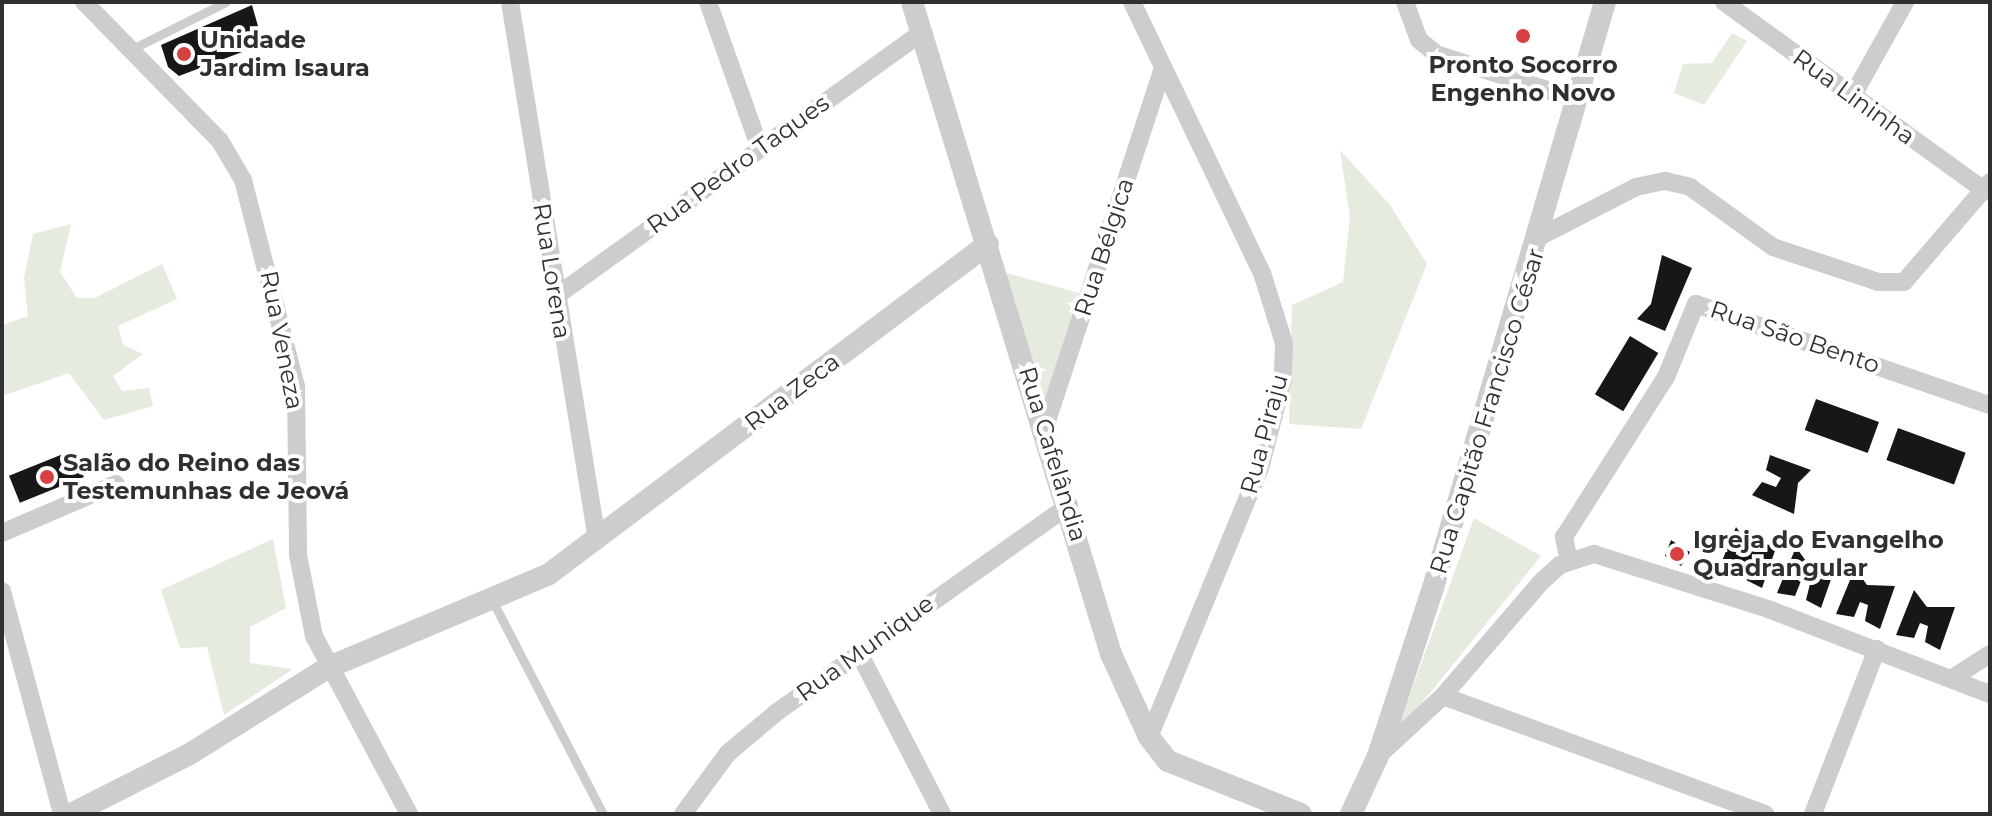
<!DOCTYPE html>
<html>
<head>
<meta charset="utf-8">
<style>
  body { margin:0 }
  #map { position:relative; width:1992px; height:816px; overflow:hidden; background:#fff; font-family:Montserrat,sans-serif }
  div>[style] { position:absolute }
  .green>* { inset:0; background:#e5ebdf }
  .building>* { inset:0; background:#171717; transform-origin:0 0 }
  .service>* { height:9px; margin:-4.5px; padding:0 4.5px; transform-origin:4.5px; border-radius:4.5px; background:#cdcdcd }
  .minor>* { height:18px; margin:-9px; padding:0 9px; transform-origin:9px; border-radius:9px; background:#cdcdcd }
  .tertiary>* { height:22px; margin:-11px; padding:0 11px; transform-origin:11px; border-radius:11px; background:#cdcdcd }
  .dots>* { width:22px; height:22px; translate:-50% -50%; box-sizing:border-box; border:4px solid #fff; border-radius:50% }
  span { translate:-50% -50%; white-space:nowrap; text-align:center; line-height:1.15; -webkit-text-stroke:8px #fff; paint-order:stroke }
  .poi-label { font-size:24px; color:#303030; font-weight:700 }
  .left { translate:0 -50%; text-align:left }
  .street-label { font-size:24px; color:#303030 }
  .frame { position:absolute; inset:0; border:4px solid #303030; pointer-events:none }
</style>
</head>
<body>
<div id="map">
  <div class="green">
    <i style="clip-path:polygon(1732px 33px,1747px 41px,1704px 105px,1674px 93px,1683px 64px,1712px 63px)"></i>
    <i style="clip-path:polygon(1340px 150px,1390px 205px,1427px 264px,1361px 429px,1289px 424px,1292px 305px,1343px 282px,1350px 217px)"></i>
    <i style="clip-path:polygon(71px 224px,60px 272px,77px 298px,95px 298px,162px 264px,177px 299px,118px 326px,123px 345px,143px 354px,113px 376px,122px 391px,149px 388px,153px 406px,104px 420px,69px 373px,2px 396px,2px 325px,28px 316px,24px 278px,33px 234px)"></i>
    <i style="clip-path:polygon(999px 271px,1079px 293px,1045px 417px)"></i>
    <i style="clip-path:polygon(1474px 518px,1541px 556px,1395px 736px,1412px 689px)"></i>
    <i style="clip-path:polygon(273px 539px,286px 608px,250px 627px,250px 663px,293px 669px,224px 715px,207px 647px,180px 648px,161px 590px)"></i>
  </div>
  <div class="building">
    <i style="clip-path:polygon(252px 5px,263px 44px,179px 76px,168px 67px,161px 45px)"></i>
    <i style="clip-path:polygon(1662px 255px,1692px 268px,1665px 331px,1637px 319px,1651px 304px)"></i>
    <i style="left:1630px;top:336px;width:33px;height:68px;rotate:31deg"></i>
    <i style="left:1816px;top:399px;width:67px;height:33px;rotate:20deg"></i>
    <i style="left:1898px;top:428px;width:72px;height:34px;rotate:20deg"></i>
    <i style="left:73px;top:450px;width:29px;height:69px;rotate:68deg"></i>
    <i style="clip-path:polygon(1770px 455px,1811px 470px,1798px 483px,1794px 514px,1752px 495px,1762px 482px,1776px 487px,1781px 478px,1766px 470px)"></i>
    <i style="clip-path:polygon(1736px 527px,1748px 544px,1777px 545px,1762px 588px,1746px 580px,1750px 564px,1742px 561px,1736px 576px,1717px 573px)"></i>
    <i style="clip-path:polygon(1671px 540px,1690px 552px,1681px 566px,1665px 556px)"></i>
    <i style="clip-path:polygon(1796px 547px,1808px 564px,1836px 565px,1821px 608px,1806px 600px,1810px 584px,1801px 581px,1795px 596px,1777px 593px)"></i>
    <i style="clip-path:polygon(1855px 568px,1867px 585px,1895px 586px,1880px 629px,1865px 621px,1868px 605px,1860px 602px,1854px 617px,1836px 614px)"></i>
    <i style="clip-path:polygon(1914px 590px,1927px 607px,1955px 607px,1940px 650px,1925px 642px,1928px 626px,1920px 623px,1914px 638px,1896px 635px)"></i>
  </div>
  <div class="service">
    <i style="left:130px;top:50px;width:107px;rotate:-26.6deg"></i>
    <i style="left:493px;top:602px;width:239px;rotate:62.6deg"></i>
  </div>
  <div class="minor">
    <i style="left:84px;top:2px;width:194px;rotate:45.6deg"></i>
    <i style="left:220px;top:141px;width:45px;rotate:59.5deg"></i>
    <i style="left:243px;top:180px;width:213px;rotate:75.6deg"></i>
    <i style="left:296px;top:386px;width:169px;rotate:89.3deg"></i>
    <i style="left:298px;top:555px;width:83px;rotate:78.8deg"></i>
    <i style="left:314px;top:636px;width:202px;rotate:61.9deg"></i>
    <i style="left:510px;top:2px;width:545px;rotate:80.81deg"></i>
    <i style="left:708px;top:2px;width:156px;rotate:70.5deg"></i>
    <i style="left:1132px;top:2px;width:301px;rotate:64.4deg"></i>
    <i style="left:1262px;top:273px;width:73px;rotate:72.6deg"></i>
    <i style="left:1284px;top:343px;width:37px;rotate:92deg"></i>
    <i style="left:1283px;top:380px;width:91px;rotate:104.6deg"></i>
    <i style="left:1260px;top:468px;width:291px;rotate:112.4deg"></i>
    <i style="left:1405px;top:2px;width:40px;rotate:69.8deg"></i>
    <i style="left:1419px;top:40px;width:22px;rotate:39deg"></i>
    <i style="left:1436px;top:54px;width:149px;rotate:17.9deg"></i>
    <i style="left:1724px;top:2px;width:322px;rotate:35.9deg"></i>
    <i style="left:1852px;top:97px;width:109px;rotate:-60.8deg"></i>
    <i style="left:1541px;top:236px;width:107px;rotate:-27.3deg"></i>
    <i style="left:1636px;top:187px;width:30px;rotate:-12deg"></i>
    <i style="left:1665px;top:181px;width:26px;rotate:13deg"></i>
    <i style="left:1690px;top:187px;width:102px;rotate:35.9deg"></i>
    <i style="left:1773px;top:247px;width:111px;rotate:18.4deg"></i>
    <i style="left:1878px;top:282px;width:26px"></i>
    <i style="left:1904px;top:282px;width:132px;rotate:-49.3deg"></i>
    <i style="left:555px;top:297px;width:453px;rotate:-35.8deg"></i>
    <i style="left:1045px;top:427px;width:378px;rotate:-71.8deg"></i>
    <i style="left:2px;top:533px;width:124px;rotate:-23.3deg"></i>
    <i style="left:1569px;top:561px;width:25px;rotate:-102deg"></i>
    <i style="left:1564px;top:537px;width:190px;rotate:-57.5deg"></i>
    <i style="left:1666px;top:377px;width:79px;rotate:-67.7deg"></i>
    <i style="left:1696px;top:304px;width:311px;rotate:19deg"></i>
    <i style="left:2px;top:591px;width:231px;rotate:74.9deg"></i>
    <i style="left:858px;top:651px;width:183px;rotate:62.7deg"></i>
    <i style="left:1951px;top:679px;width:46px;rotate:-32.7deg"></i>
    <i style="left:1443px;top:696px;width:343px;rotate:20.1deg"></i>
    <i style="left:1378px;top:756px;width:88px;rotate:-42.7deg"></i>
    <i style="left:1443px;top:696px;width:150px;rotate:-49.3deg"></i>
    <i style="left:1541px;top:582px;width:25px;rotate:-42deg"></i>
    <i style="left:1560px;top:565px;width:36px;rotate:-18deg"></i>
    <i style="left:1594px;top:554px;width:182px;rotate:17.5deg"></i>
    <i style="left:1768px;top:609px;width:238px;rotate:21deg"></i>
    <i style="left:683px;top:814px;width:76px;rotate:-53.6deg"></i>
    <i style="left:728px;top:753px;width:64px;rotate:-39.9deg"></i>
    <i style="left:777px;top:712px;width:358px;rotate:-35.3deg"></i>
    <i style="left:1813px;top:814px;width:177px;rotate:-68.8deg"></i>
  </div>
  <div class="tertiary">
    <i style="left:912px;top:2px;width:682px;rotate:73.03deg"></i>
    <i style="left:1111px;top:654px;width:91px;rotate:65.4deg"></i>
    <i style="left:1149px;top:737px;width:31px;rotate:52deg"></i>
    <i style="left:1168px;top:761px;width:143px;rotate:21.7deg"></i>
    <i style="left:71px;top:814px;width:131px;rotate:-26.8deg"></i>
    <i style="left:188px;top:755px;width:164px;rotate:-32deg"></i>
    <i style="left:327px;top:668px;width:241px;rotate:-22.9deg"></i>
    <i style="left:549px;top:574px;width:549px;rotate:-36.93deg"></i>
    <i style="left:1351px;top:814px;width:64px;rotate:-65deg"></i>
    <i style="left:1378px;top:756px;width:177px;rotate:-71.9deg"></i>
    <i style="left:1433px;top:588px;width:611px;rotate:-73.64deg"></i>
  </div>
  <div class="dots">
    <i style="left:1523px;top:36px;background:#d74142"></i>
    <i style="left:184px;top:54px;background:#d74142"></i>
    <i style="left:47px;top:477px;background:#d74142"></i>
    <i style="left:1677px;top:554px;background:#d74142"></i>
  </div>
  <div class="poi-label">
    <span class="left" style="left:200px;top:54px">Unidade<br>Jardim Isaura</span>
    <span style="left:1523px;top:79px">Pronto Socorro<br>Engenho Novo</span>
    <span class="left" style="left:63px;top:477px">Salão do Reino das<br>Testemunhas de Jeová</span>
    <span class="left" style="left:1693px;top:554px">Igreja do Evangelho<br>Quadrangular</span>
  </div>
  <div class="street-label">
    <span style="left:1854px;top:97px;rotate:36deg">Rua Lininha</span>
    <span style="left:738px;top:164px;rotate:-36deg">Rua Pedro Taques</span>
    <span style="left:1104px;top:247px;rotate:-72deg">Rua Bélgica</span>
    <span style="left:552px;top:271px;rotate:81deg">Rua Lorena</span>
    <span style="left:1795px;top:337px;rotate:19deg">Rua São Bento</span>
    <span style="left:282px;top:340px;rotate:79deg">Rua Veneza</span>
    <span style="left:792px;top:392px;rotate:-37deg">Rua Zeca</span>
    <span style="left:1487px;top:411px;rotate:-73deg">Rua Capitão Francisco César</span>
    <span style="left:1264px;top:434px;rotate:-75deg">Rua Piraju</span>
    <span style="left:1053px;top:454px;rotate:73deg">Rua Cafelândia</span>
    <span style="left:865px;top:648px;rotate:-36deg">Rua Munique</span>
  </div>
  <div class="frame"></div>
</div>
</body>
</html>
